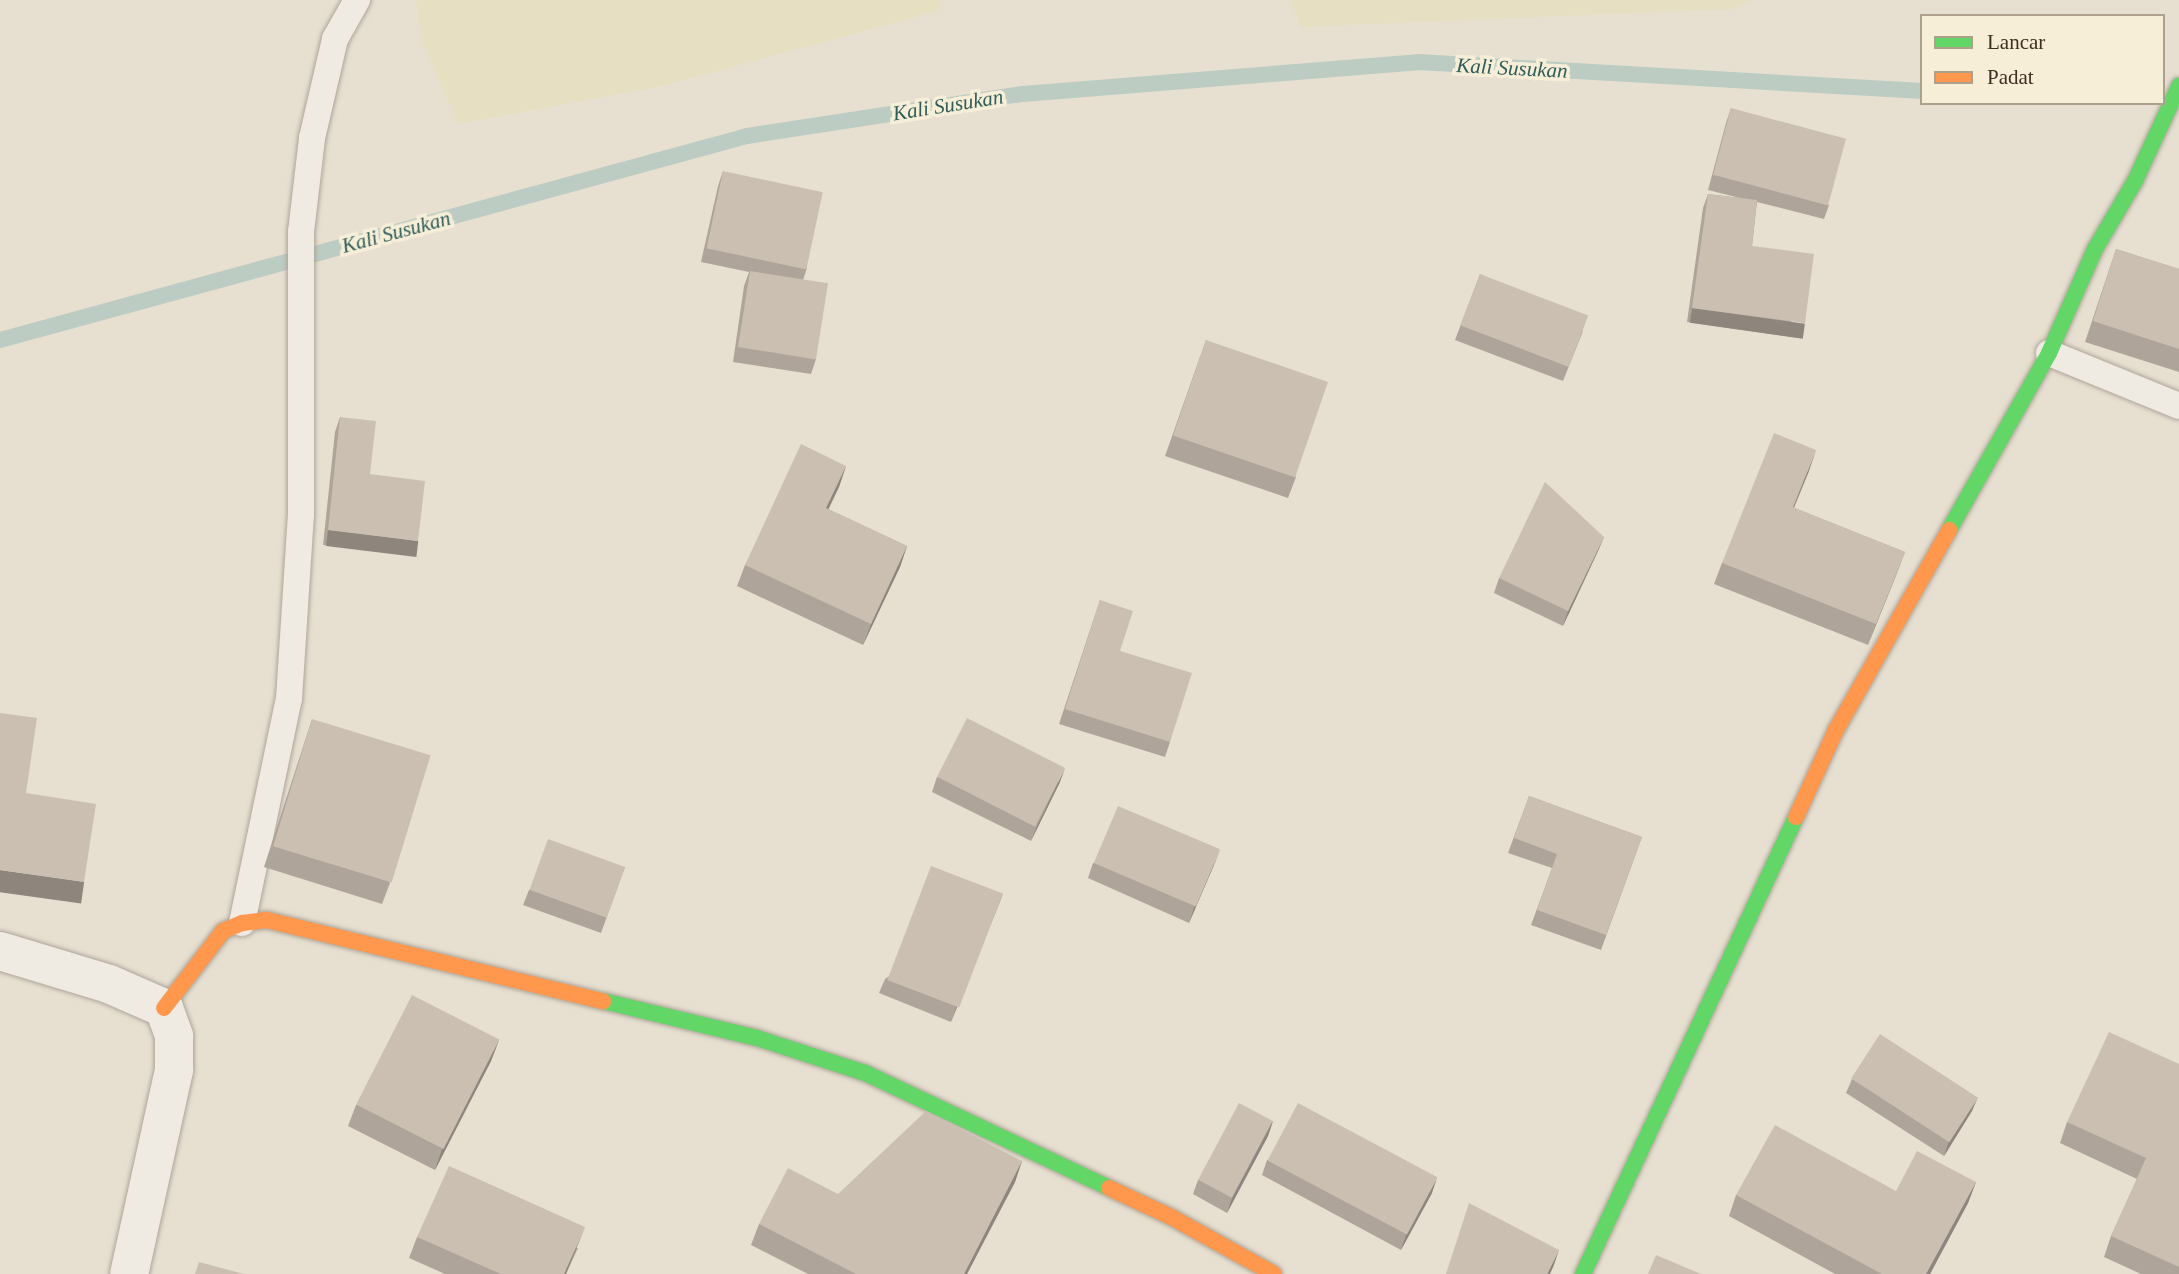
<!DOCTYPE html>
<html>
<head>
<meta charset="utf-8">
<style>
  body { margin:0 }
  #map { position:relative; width:2179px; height:1274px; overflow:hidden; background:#e7e0d1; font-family:"Times New Roman",serif }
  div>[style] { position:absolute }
  .farmland>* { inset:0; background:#e6dfc2 }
  .stream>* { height:16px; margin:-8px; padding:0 8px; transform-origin:8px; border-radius:8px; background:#bcccc2 }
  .roads { filter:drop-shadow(0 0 2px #ada599) drop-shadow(0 0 2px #ada599) }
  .lane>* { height:26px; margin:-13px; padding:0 13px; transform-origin:13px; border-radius:13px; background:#efebe3 }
  .street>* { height:38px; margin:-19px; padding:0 19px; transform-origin:19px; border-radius:19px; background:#efebe3 }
  .fast>* { height:16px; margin:-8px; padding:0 8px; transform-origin:8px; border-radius:8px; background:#63d668 }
  .slow>* { height:16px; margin:-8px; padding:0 8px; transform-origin:8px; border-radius:8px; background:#ff974d }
  .wall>* { inset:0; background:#afa499 }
  .shaded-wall>* { inset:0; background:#8e867d; transform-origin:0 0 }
  .building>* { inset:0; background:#cbbfb2; transform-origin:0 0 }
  span { translate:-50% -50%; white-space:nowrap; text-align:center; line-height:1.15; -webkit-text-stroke:7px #f7eed8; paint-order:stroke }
  .water-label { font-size:21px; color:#2f5d5a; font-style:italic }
  .legend { position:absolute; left:1920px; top:14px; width:245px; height:91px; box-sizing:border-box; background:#f7eed8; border:2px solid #ada18e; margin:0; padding:9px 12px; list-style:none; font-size:21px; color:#3d2e20 }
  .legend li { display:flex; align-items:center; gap:14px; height:35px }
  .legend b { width:35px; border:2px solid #ada18e }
</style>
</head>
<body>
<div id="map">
  <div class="farmland">
    <i style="clip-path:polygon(416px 0,942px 0,938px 11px,662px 86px,458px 124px,420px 37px)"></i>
    <i style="clip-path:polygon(1290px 0,1754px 0,1734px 9px,1300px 27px)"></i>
  </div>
  <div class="stream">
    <i style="left:0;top:340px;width:774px;rotate:-15.27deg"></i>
    <i style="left:747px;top:136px;width:279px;rotate:-8.7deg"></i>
    <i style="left:1023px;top:94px;width:396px;rotate:-4.6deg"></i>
    <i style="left:1418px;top:62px;width:505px;rotate:3.29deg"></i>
  </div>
  <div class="roads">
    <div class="lane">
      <i style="left:2049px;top:353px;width:140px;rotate:22.2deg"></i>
      <i style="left:242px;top:923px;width:229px;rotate:-78.2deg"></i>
      <i style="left:289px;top:699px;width:184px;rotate:-86.3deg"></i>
      <i style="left:301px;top:515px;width:283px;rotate:-90deg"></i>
      <i style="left:301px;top:232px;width:95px;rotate:-83.3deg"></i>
      <i style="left:312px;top:138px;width:102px;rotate:-76.9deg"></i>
      <i style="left:335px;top:39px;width:45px;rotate:-60.6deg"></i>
    </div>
    <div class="street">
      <i style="left:0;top:951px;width:114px;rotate:16.8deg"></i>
      <i style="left:109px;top:984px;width:60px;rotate:23.6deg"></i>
      <i style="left:164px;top:1008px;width:30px;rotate:70deg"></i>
      <i style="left:174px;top:1036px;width:34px;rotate:90deg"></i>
      <i style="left:174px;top:1070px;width:209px;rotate:102.4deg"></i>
    </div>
    <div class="fast">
      <i style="left:1949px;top:530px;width:203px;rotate:-60.5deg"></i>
      <i style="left:2049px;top:353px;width:114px;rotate:-66.1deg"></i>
      <i style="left:2095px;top:249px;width:79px;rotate:-59.5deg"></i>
      <i style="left:2135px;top:181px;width:105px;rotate:-65.1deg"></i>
      <i style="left:603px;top:1001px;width:158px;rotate:13.5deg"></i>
      <i style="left:757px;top:1038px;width:114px;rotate:18deg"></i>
      <i style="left:865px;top:1073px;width:270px;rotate:25.2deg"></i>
      <i style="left:1583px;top:1274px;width:504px;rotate:-65.01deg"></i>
    </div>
    <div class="slow">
      <i style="left:1796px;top:817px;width:96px;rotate:-65.3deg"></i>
      <i style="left:1836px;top:730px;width:230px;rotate:-60.5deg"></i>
      <i style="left:164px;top:1008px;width:97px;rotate:-52.5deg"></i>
      <i style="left:223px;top:931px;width:21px;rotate:-23deg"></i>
      <i style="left:242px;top:923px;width:25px;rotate:-7deg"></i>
      <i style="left:267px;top:920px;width:346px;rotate:13.6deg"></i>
      <i style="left:1109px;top:1188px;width:71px;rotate:25.1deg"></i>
      <i style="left:1173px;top:1218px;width:115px;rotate:29deg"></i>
    </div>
  </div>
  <div class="wall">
    <i style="clip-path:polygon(1731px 108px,1829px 205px,1824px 219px,1757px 202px,1752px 246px,1800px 338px,1687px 322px,1703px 208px,1708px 194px,1740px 198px,1708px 190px,1726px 123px)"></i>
    <i style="clip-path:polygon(723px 171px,807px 268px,803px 280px,816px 359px,811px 374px,733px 362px,744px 286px,749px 272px,701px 262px,718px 186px)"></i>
    <i style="clip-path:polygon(2116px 249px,2179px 269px,2179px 372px,2085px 342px)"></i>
    <i style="clip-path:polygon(1480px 274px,1583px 331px,1563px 381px,1455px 340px)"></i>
    <i style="clip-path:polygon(1206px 340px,1296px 477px,1288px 498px,1165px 456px)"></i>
    <i style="clip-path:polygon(340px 417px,370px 474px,413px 556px,323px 545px,335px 432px)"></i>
    <i style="clip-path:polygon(846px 466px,839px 487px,828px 509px,907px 546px,900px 567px,863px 645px,737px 586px,745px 565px)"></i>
    <i style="clip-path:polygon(1809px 471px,1794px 508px,1905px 552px,1868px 645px,1714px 584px,1722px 563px)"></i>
    <i style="clip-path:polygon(1604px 537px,1598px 551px,1563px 626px,1494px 593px,1499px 578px)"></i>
    <i style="clip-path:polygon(1100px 600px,1120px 651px,1170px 742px,1165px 757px,1059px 724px)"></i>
    <i style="clip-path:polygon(312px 719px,390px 883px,382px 904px,264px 867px)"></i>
    <i style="clip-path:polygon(937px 777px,1060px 782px,1031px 841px,932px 792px)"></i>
    <i style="clip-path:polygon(1529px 796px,1642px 837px,1601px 950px,1531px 925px,1552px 868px,1508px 853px)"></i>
    <i style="clip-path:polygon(1093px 863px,1214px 865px,1189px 923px,1088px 878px)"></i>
    <i style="clip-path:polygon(625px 867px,601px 933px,523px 905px,529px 890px)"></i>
    <i style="clip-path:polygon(1003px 894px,951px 1022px,879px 993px,885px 979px)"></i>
    <i style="clip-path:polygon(499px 1040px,491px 1061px,435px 1170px,348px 1126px,356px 1105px)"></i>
    <i style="clip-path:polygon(2179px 1064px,2179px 1274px,2141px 1274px,2104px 1257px,2111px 1236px,2137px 1179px,2060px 1143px,2067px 1122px)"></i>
    <i style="clip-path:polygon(1852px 1079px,1972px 1111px,1944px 1156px,1846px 1093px)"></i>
    <i style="clip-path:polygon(1273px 1121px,1268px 1136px,1227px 1213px,1193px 1194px,1198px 1180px)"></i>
    <i style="clip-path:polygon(1267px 1160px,1432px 1193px,1401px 1250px,1262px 1175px)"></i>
    <i style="clip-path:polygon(1022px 1161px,1015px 1182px,967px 1274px,808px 1274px,751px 1245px,759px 1224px,838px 1194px)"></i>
    <i style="clip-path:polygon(1976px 1182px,1968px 1203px,1930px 1274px,1835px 1274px,1729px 1216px,1736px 1195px,1896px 1191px)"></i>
    <i style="clip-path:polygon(417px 1237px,578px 1248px,566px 1274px,445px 1274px,409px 1258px)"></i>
  </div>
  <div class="shaded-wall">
    <i style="left:1692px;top:308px;width:114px;height:15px;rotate:8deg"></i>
    <i style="clip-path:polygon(1816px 450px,1809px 471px,1785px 528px,1793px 507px)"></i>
    <i style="clip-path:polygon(846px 466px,839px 487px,819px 529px,826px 508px)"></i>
    <i style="left:328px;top:530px;width:91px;height:16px;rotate:7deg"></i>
    <i style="clip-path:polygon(1604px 537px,1598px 551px,1563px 626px,1568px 611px)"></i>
    <i style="clip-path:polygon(907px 546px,900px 567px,863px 645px,871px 624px)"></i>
    <i style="clip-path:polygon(1905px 552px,1897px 573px,1868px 645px,1876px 624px)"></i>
    <i style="clip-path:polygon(1065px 768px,1060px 782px,1031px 841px,1037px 826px)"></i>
    <i style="clip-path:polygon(1220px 850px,1214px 865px,1189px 923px,1194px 908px)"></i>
    <i style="left:0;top:870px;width:85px;height:22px;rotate:8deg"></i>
    <i style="clip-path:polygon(1003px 894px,997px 909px,951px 1022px,956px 1008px)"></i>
    <i style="clip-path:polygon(499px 1040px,491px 1061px,435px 1170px,442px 1149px)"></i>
    <i style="clip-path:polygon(1978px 1097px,1972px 1111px,1944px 1156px,1949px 1141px)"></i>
    <i style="clip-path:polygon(1273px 1121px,1268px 1136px,1227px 1213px,1232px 1198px)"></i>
    <i style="clip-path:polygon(1022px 1161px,1015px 1182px,967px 1274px,964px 1274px)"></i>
    <i style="clip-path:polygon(1437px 1178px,1432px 1193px,1401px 1250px,1406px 1235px)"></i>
    <i style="clip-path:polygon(1976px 1182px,1968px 1203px,1930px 1274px,1926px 1274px)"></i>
    <i style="clip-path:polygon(585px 1227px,566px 1274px,564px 1274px)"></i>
    <i style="clip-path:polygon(1559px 1250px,1554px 1265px,1550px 1274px,1547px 1274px)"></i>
  </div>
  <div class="building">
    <i style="left:1731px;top:108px;width:119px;height:69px;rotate:15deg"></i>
    <i style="left:723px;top:171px;width:102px;height:79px;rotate:12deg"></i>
    <i style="clip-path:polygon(1708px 194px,1757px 200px,1752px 246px,1814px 254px,1805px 323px,1692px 308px)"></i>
    <i style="clip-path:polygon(2116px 249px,2179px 269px,2179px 349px,2093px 321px)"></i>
    <i style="left:750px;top:271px;width:79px;height:77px;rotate:9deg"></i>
    <i style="left:1480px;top:274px;width:116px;height:55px;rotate:21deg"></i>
    <i style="left:1206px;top:340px;width:129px;height:101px;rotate:19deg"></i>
    <i style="clip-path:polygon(340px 417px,376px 421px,370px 474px,425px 481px,418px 541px,328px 530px)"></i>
    <i style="clip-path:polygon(1774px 433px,1816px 450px,1793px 507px,1905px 552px,1876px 624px,1722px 563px)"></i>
    <i style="clip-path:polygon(801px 444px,846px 466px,826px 508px,907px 546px,871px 624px,745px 565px)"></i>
    <i style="clip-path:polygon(1545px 482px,1604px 537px,1568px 611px,1499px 578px)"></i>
    <i style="clip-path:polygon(1100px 600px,1133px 611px,1120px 651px,1192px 673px,1170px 742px,1065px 709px)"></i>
    <i style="clip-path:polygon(0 713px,37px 718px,26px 793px,96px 804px,84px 882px,0 870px)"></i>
    <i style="left:967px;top:718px;width:110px;height:66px;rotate:27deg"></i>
    <i style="left:312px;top:719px;width:124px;height:133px;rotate:17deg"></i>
    <i style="clip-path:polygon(1529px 796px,1642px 837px,1606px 935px,1537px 910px,1557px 854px,1514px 838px)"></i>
    <i style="left:1118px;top:806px;width:111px;height:62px;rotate:23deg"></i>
    <i style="left:548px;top:839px;width:82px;height:54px;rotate:20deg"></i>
    <i style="left:931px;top:866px;width:77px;height:122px;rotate:21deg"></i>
    <i style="left:412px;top:995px;width:98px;height:123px;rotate:27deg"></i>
    <i style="clip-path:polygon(2109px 1032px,2179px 1064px,2179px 1267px,2111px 1236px,2146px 1158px,2067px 1122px)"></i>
    <i style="left:1880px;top:1034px;width:117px;height:53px;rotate:33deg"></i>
    <i style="left:1239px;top:1103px;width:38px;height:87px;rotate:28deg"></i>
    <i style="left:1298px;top:1103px;width:158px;height:65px;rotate:28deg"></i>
    <i style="clip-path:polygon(926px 1111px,1022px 1161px,964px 1274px,856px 1274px,759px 1224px,788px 1168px,838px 1194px)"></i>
    <i style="clip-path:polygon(1775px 1125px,1896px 1191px,1917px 1151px,1976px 1182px,1926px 1274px,1882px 1274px,1736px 1195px)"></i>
    <i style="clip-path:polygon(449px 1166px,585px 1227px,564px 1274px,501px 1274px,417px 1237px)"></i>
    <i style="clip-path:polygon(1469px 1203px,1559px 1250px,1547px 1274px,1446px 1274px)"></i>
    <i style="clip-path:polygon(1656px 1255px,1701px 1274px,1648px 1274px)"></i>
    <i style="clip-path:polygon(199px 1262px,244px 1274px,195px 1274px)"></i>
  </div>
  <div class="water-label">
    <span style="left:1512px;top:68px;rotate:3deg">Kali Susukan</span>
    <span style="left:948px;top:105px;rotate:-9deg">Kali Susukan</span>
    <span style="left:396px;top:232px;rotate:-15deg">Kali Susukan</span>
  </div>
  <ul class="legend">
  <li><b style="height:9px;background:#63d668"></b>Lancar</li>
  <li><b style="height:9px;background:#ff974d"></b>Padat</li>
  </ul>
</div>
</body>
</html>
